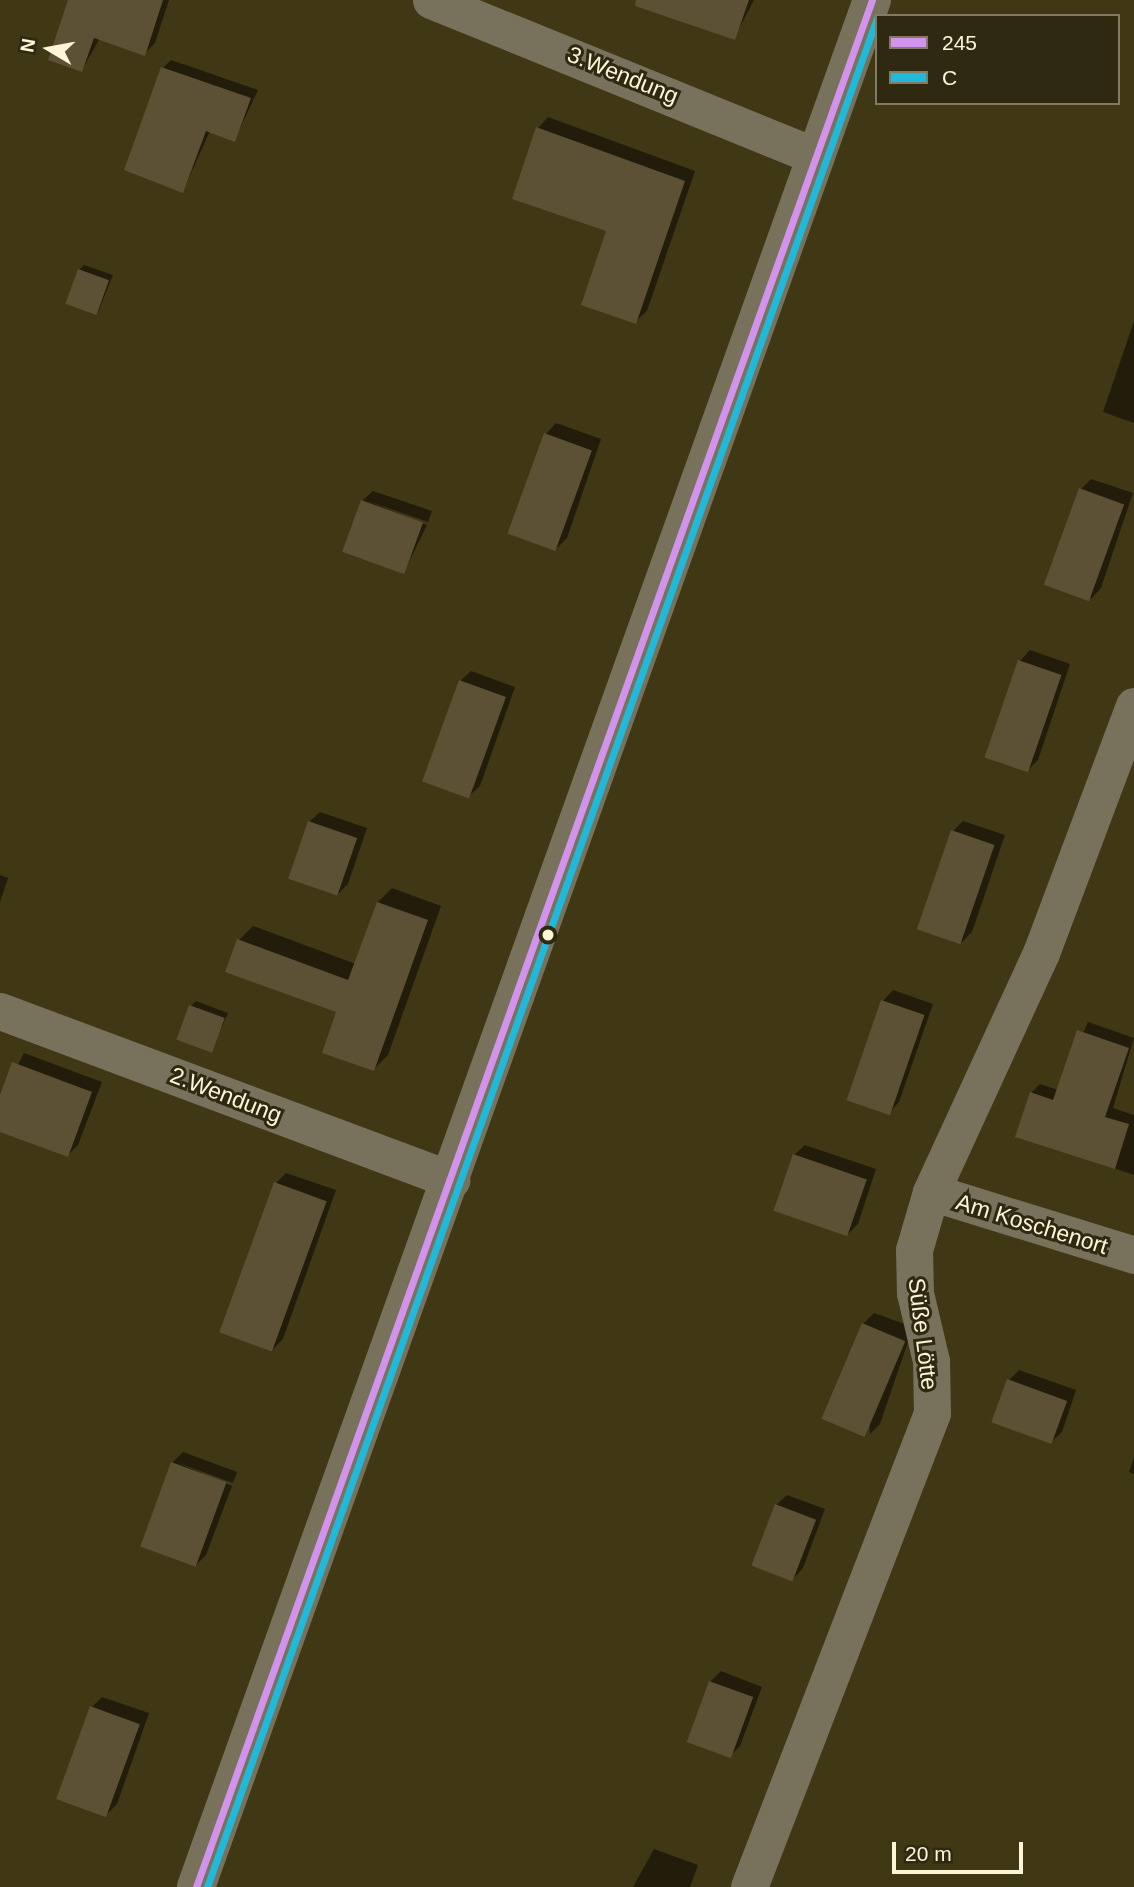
<!DOCTYPE html>
<html>
<head>
<meta charset="utf-8">
<style>
  body { margin:0 }
  #map { position:relative; width:1134px; height:1887px; overflow:hidden; background:#403714; font-family:Helvetica,sans-serif }
  div>[style] { position:absolute }
  .shadow>* { inset:0; background:#0007 }
  .building>* { inset:0; background:#5c5134; transform-origin:0 0 }
  .street>* { height:37px; margin:-18.5px; padding:0 18.5px; transform-origin:18.5px; border-radius:18.5px; background:#78725c }
  .secondary>* { height:38px; margin:-19px; padding:0 19px; transform-origin:19px; border-radius:19px; background:#78725c }
  .bus-1>* { height:7px; margin:-3.5px; padding:0 3.5px; transform-origin:3.5px; border-radius:3.5px; background:#d193ec }
  .bus-2>* { height:7px; margin:-3.5px; padding:0 3.5px; transform-origin:3.5px; border-radius:3.5px; background:#20b9da }
  .dots>* { width:19px; height:19px; translate:-50% -50%; box-sizing:border-box; border:4px solid #302912; border-radius:50% }
  span { translate:-50% -50%; white-space:nowrap; text-align:center; line-height:1.15; -webkit-text-stroke:6px #302912; paint-order:stroke }
  .street-label { font-size:23px; color:#fdf5d8 }
  .legend { position:absolute; left:875px; top:14px; width:245px; height:91px; box-sizing:border-box; background:#302912; border:2px solid #827b61; margin:0; padding:9px 12px; list-style:none; font-size:21px; color:#fdf5d8 }
  .legend li { display:flex; align-items:center; gap:14px; height:35px }
  .legend b { width:35px; border:2px solid #827b61 }
  .north { position:absolute; left:14px; top:14px; width:70px; height:70px; -webkit-text-stroke:5px #302912; paint-order:stroke; rotate:280deg; font-size:19px; font-weight:700; line-height:28px; text-align:center; color:#fdf5d8 }
  .north::after { content:''; display:block; margin:auto; width:24px; height:32px; background:#fdf5d8; clip-path:polygon(50% 0,100% 100%,50% 72%,0 100%) }
  .scale { position:absolute; left:892px; top:1842px; width:131px; height:32px; box-sizing:border-box; border:4px solid #fdf5d8; border-top:0; padding-left:9px; font-size:21px; line-height:24px; white-space:nowrap; color:#fdf5d8; -webkit-text-stroke:5px #302912; paint-order:stroke }
</style>
</head>
<body>
<div id="map">
  <div class="shadow">
    <i style="clip-path:polygon(70px 0,169px 0,155px 43px,145px 53px,100px 38px,82px 70px)"></i>
    <i style="clip-path:polygon(681px 0,754px 0,734px 38px)"></i>
    <i style="clip-path:polygon(171px 60px,258px 90px,235px 139px,210px 131px,183px 191px,163px 68px)"></i>
    <i style="clip-path:polygon(548px 117px,695px 171px,647px 311px,636px 321px,609px 230px,515px 198px,538px 128px)"></i>
    <i style="clip-path:polygon(84px 265px,113px 275px,98px 312px,79px 270px)"></i>
    <i style="clip-path:polygon(1134px 321px,1134px 423px,1103px 412px)"></i>
    <i style="clip-path:polygon(556px 423px,601px 439px,567px 538px,557px 548px,546px 434px)"></i>
    <i style="clip-path:polygon(1091px 479px,1133px 493px,1101px 588px,1091px 599px,1081px 489px)"></i>
    <i style="clip-path:polygon(373px 491px,432px 511px,428px 522px,365px 500px,427px 525px,404px 572px,362px 501px)"></i>
    <i style="clip-path:polygon(1030px 650px,1070px 664px,1038px 760px,1027px 771px,1020px 661px)"></i>
    <i style="clip-path:polygon(471px 671px,515px 687px,480px 786px,469px 796px,460px 681px)"></i>
    <i style="clip-path:polygon(320px 812px,367px 828px,348px 884px,338px 894px,309px 822px)"></i>
    <i style="clip-path:polygon(963px 821px,1005px 835px,972px 932px,961px 943px,953px 831px)"></i>
    <i style="clip-path:polygon(0 875px,8px 878px,0 902px)"></i>
    <i style="clip-path:polygon(392px 888px,441px 906px,388px 1055px,374px 1069px,339px 1011px,239px 940px,253px 926px,356px 964px,378px 902px)"></i>
    <i style="clip-path:polygon(893px 990px,933px 1004px,899px 1102px,889px 1113px,883px 1001px)"></i>
    <i style="clip-path:polygon(196px 1001px,228px 1013px,211px 1051px,191px 1006px)"></i>
    <i style="clip-path:polygon(1088px 1022px,1134px 1038px,1113px 1108px,1134px 1115px,1134px 1175px,1017px 1136px,1031px 1093px,1040px 1084px,1058px 1090px)"></i>
    <i style="clip-path:polygon(24px 1053px,102px 1082px,78px 1145px,68px 1155px,0 1130px,0 1100px)"></i>
    <i style="clip-path:polygon(805px 1145px,876px 1169px,858px 1224px,847px 1235px,794px 1155px)"></i>
    <i style="clip-path:polygon(286px 1173px,336px 1190px,283px 1339px,272px 1350px,276px 1183px)"></i>
    <i style="clip-path:polygon(874px 1313px,913px 1327px,880px 1424px,870px 1434px,863px 1324px)"></i>
    <i style="clip-path:polygon(1019px 1370px,1076px 1390px,1062px 1432px,1051px 1442px,1009px 1380px)"></i>
    <i style="clip-path:polygon(183px 1452px,237px 1472px,233px 1483px,176px 1462px,232px 1486px,206px 1555px,196px 1565px,172px 1463px)"></i>
    <i style="clip-path:polygon(1134px 1457px,1134px 1474px,1129px 1472px)"></i>
    <i style="clip-path:polygon(787px 1495px,825px 1509px,803px 1568px,793px 1579px,776px 1505px)"></i>
    <i style="clip-path:polygon(721px 1671px,762px 1687px,740px 1746px,729px 1757px,710px 1682px)"></i>
    <i style="clip-path:polygon(102px 1697px,149px 1713px,117px 1804px,106px 1815px,92px 1707px)"></i>
    <i style="clip-path:polygon(654px 1849px,698px 1865px,690px 1887px,633px 1887px)"></i>
  </div>
  <div class="building">
    <i style="clip-path:polygon(68px 0,163px 0,145px 56px,94px 38px,82px 72px,48px 60px)"></i>
    <i style="clip-path:polygon(636px 0,749px 0,735px 40px,635px 6px)"></i>
    <i style="clip-path:polygon(161px 67px,251px 98px,235px 142px,206px 131px,183px 193px,124px 170px)"></i>
    <i style="clip-path:polygon(536px 127px,685px 181px,636px 324px,581px 305px,606px 231px,512px 199px)"></i>
    <i style="left:78px;top:269px;width:33px;height:37px;rotate:20deg"></i>
    <i style="left:544px;top:433px;width:51px;height:107px;rotate:20deg"></i>
    <i style="left:1079px;top:488px;width:48px;height:103px;rotate:20deg"></i>
    <i style="left:361px;top:500px;width:66px;height:55px;rotate:20deg"></i>
    <i style="left:1018px;top:660px;width:46px;height:103px;rotate:19deg"></i>
    <i style="left:459px;top:680px;width:50px;height:108px;rotate:20deg"></i>
    <i style="left:308px;top:821px;width:52px;height:61px;rotate:19deg"></i>
    <i style="left:951px;top:830px;width:46px;height:105px;rotate:19deg"></i>
    <i style="clip-path:polygon(377px 902px,428px 920px,374px 1071px,322px 1053px,336px 1012px,225px 972px,237px 939px,348px 980px)"></i>
    <i style="left:881px;top:1000px;width:46px;height:106px;rotate:19deg"></i>
    <i style="left:189px;top:1005px;width:38px;height:37px;rotate:20deg"></i>
    <i style="clip-path:polygon(1077px 1030px,1129px 1048px,1105px 1117px,1129px 1124px,1115px 1169px,1015px 1137px,1030px 1092px,1053px 1100px)"></i>
    <i style="clip-path:polygon(12px 1062px,92px 1092px,68px 1157px,0 1132px,0 1095px)"></i>
    <i style="left:793px;top:1154px;width:78px;height:60px;rotate:19deg"></i>
    <i style="left:274px;top:1182px;width:56px;height:160px;rotate:20deg"></i>
    <i style="left:862px;top:1323px;width:47px;height:104px;rotate:23deg"></i>
    <i style="left:1007px;top:1379px;width:64px;height:46px;rotate:20deg"></i>
    <i style="left:171px;top:1462px;width:59px;height:90px;rotate:20deg"></i>
    <i style="left:775px;top:1504px;width:44px;height:66px;rotate:21deg"></i>
    <i style="left:709px;top:1681px;width:47px;height:65px;rotate:20deg"></i>
    <i style="left:90px;top:1706px;width:53px;height:99px;rotate:20deg"></i>
  </div>
  <div class="street">
    <i style="left:431px;top:0;width:411px;rotate:22.1deg"></i>
    <i style="left:0;top:1011px;width:482px;rotate:20.5deg"></i>
    <i style="left:931px;top:1192px;width:213px;rotate:17.2deg"></i>
    <i style="left:749px;top:1887px;width:508px;rotate:-68.89deg"></i>
    <i style="left:932px;top:1413px;width:52px;rotate:-91.1deg"></i>
    <i style="left:931px;top:1361px;width:70px;rotate:-103.2deg"></i>
    <i style="left:915px;top:1293px;width:43px;rotate:-91.3deg"></i>
    <i style="left:914px;top:1250px;width:60px;rotate:-73.7deg"></i>
    <i style="left:931px;top:1192px;width:263px;rotate:-65.3deg"></i>
    <i style="left:1041px;top:953px;width:264px;rotate:-69.4deg"></i>
  </div>
  <div class="secondary">
    <i style="left:196px;top:1887px;width:2004px;rotate:-70.29deg"></i>
  </div>
  <div class="bus-1">
    <i style="left:196px;top:1887px;width:2004px;rotate:-70.29deg"></i>
  </div>
  <div class="bus-2">
    <i style="left:207px;top:1887px;width:1985px;rotate:-70.28deg"></i>
  </div>
  <div class="dots">
    <i style="left:548px;top:935px;background:#fdf5d8"></i>
  </div>
  <div class="street-label">
    <span style="left:623px;top:75px;rotate:22deg">3.Wendung</span>
    <span style="left:226px;top:1095px;rotate:21deg">2.Wendung</span>
    <span style="left:1032px;top:1224px;rotate:17deg">Am Koschenort</span>
    <span style="left:923px;top:1334px;rotate:83deg">Süße Lötte</span>
  </div>
  <ul class="legend">
  <li><b style="height:9px;background:#d193ec"></b>245</li>
  <li><b style="height:9px;background:#20b9da"></b>C</li>
  </ul>
  <div class="north">N</div>
  <div class="scale">20 m</div>
</div>
</body>
</html>
